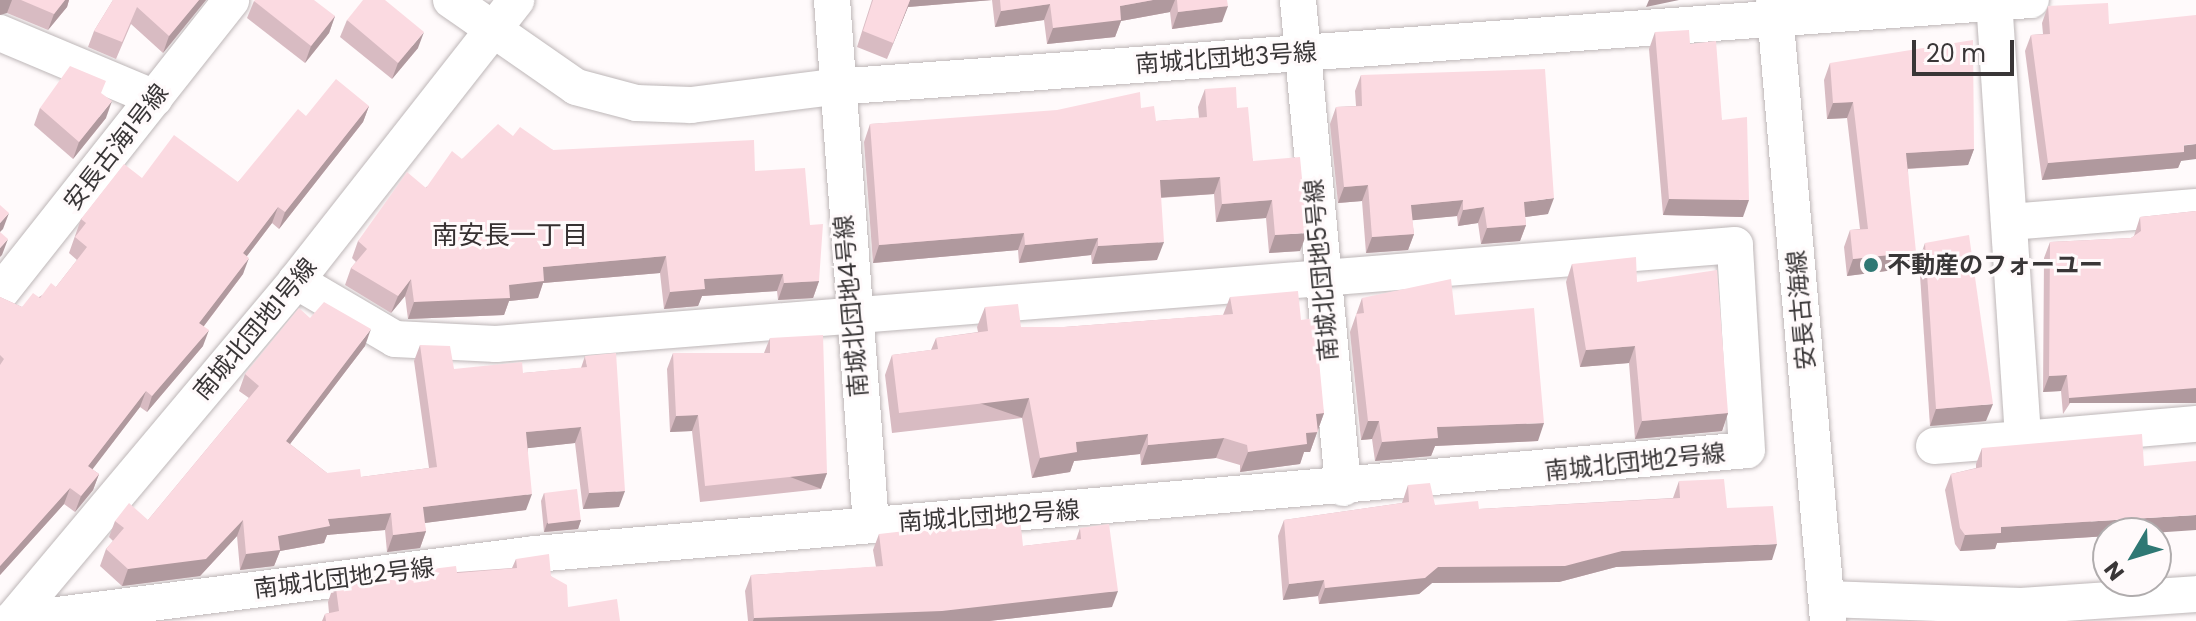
<!DOCTYPE html>
<html>
<head>
<meta charset="utf-8">
<style>
  body { margin:0 }
  #map { position:relative; width:2196px; height:621px; overflow:hidden; background:#fffafb; font-family:Poppins,"Noto Sans JP",sans-serif }
  div>[style] { position:absolute }
  .roads { filter:drop-shadow(0 0 2px #beb7b8) drop-shadow(0 0 2px #beb7b8) }
  .minor>* { height:36px; margin:-18px; padding:0 18px; transform-origin:18px; border-radius:18px; background:#fff }
  .wall>* { inset:0; background:#d8bbc2 }
  .shaded-wall>* { inset:0; background:#b0999e; transform-origin:0 0 }
  .building>* { inset:0; background:#fbdae1; transform-origin:0 0 }
  .dots>* { width:22px; height:22px; translate:-50% -50%; box-sizing:border-box; border:4px solid #fffafb; border-radius:50% }
  span { translate:-50% -50%; white-space:nowrap; text-align:center; line-height:1.15; -webkit-text-stroke:6px #fffafb; paint-order:stroke }
  .street-label { font-size:24px; color:#393637 }
  .poi-label { font-size:24px; color:#393637; font-weight:700 }
  .left { translate:0 -50%; text-align:left }
  .neighbourhood-label { font-size:26px; color:#363031 }
  .north { position:absolute; left:2092px; top:517px; width:80px; height:80px; box-sizing:border-box; background:#fffafb; border:2px solid #b0acad; border-radius:50%; rotate:232deg; font-size:22px; font-weight:700; line-height:32px; text-align:center; color:#393637 }
  .north::after { content:''; display:block; margin:auto; width:28px; height:36px; background:#2f7874; clip-path:polygon(50% 0,100% 100%,50% 72%,0 100%) }
  .scale { position:absolute; left:1912px; top:40px; width:102px; height:36px; box-sizing:border-box; border:4px solid #393637; border-top:0; padding-left:10px; font-size:24px; line-height:28px; white-space:nowrap; color:#393637; -webkit-text-stroke:6px #fffafb; paint-order:stroke }
</style>
</head>
<body>
<div id="map">
  <div class="roads">
    <div class="minor">
      <i style="left:451px;top:0;width:152px;rotate:34.8deg"></i>
      <i style="left:576px;top:87px;width:62px;rotate:14.9deg"></i>
      <i style="left:636px;top:103px;width:55px;rotate:2.1deg"></i>
      <i style="left:691px;top:105px;width:144px;rotate:-7.2deg"></i>
      <i style="left:834px;top:87px;width:1200px;rotate:-4.16deg"></i>
      <i style="left:832px;top:0;width:526px;rotate:85.75deg"></i>
      <i style="left:1298px;top:0;width:490px;rotate:84.7deg"></i>
      <i style="left:1994px;top:0;width:440px;rotate:86.2deg"></i>
      <i style="left:2023px;top:439px;width:174px;rotate:-5deg"></i>
      <i style="left:1774px;top:1px;width:622px;rotate:85.02deg"></i>
      <i style="left:0;top:33px;width:168px;rotate:22.8deg"></i>
      <i style="left:2009px;top:222px;width:188px;rotate:-4.6deg"></i>
      <i style="left:0;top:293px;width:373px;rotate:-51.7deg"></i>
      <i style="left:1934px;top:446px;width:89px;rotate:-4.5deg"></i>
      <i style="left:1827px;top:599px;width:194px;rotate:2.1deg"></i>
      <i style="left:2021px;top:606px;width:175px;rotate:-3.9deg"></i>
      <i style="left:10px;top:621px;width:529px;rotate:-7.27deg"></i>
      <i style="left:535px;top:554px;width:1216px;rotate:-4.9deg"></i>
      <i style="left:1747px;top:450px;width:205px;rotate:-93.4deg"></i>
      <i style="left:1735px;top:245px;width:1243px;rotate:175.43deg"></i>
      <i style="left:496px;top:344px;width:101px;rotate:-177.2deg"></i>
      <i style="left:395px;top:339px;width:115px;rotate:-149.6deg"></i>
      <i style="left:11px;top:621px;width:444px;rotate:-50deg"></i>
      <i style="left:296px;top:281px;width:357px;rotate:-51.9deg"></i>
    </div>
  </div>
  <div class="wall">
    <i style="clip-path:polygon(0 0,69px 0,67px 7px,48px 30px,7px 13px)"></i>
    <i style="clip-path:polygon(113px 0,206px 0,163px 53px,131px 24px,116px 59px,88px 47px,94px 31px)"></i>
    <i style="clip-path:polygon(872px 0,1227px 0,1222px 22px,1172px 29px,1170px 12px,1121px 21px,1115px 37px,1047px 44px,1044px 20px,995px 27px,992px 0,908px 7px,887px 59px,857px 47px)"></i>
    <i style="clip-path:polygon(254px 1px,335px 16px,329px 33px,305px 63px,247px 18px)"></i>
    <i style="clip-path:polygon(2048px 6px,2109px 24px,2181px 161px,2178px 168px,2042px 180px,2025px 51px,2031px 35px,2043px 34px,2042px 23px)"></i>
    <i style="clip-path:polygon(347px 20px,418px 48px,392px 79px,340px 37px)"></i>
    <i style="clip-path:polygon(1655px 32px,1690px 44px,1722px 120px,1743px 217px,1663px 215px,1649px 49px)"></i>
    <i style="clip-path:polygon(1830px 63px,1974px 149px,1968px 165px,1908px 169px,1910px 268px,1847px 276px,1844px 247px,1850px 230px,1860px 229px,1847px 118px,1827px 119px,1824px 80px)"></i>
    <i style="clip-path:polygon(1361px 75px,1548px 214px,1525px 217px,1526px 225px,1520px 241px,1481px 244px,1478px 223px,1458px 226px,1457px 216px,1412px 220px,1414px 234px,1408px 250px,1366px 253px,1362px 201px,1338px 203px,1330px 124px,1336px 107px,1356px 106px,1355px 91px)"></i>
    <i style="clip-path:polygon(1205px 89px,1237px 108px,1253px 161px,1300px 251px,1269px 253px,1266px 218px,1216px 222px,1214px 194px,1161px 198px,1157px 260px,1092px 264px,1091px 255px,1019px 263px,1018px 250px,873px 263px,864px 142px,870px 124px,1141px 108px,1156px 121px,1199px 118px,1198px 107px)"></i>
    <i style="clip-path:polygon(369px 106px,363px 122px,279px 229px,272px 223px,247px 256px,243px 274px,204px 326px,203px 346px,147px 412px,140px 407px,92px 469px,99px 474px,93px 490px,75px 512px,64px 504px,0 575px,0 297px,22px 307px,56px 287px,77px 260px,69px 253px,81px 219px,142px 178px,238px 182px,306px 116px)"></i>
    <i style="clip-path:polygon(40px 108px,106px 118px,73px 159px,34px 125px)"></i>
    <i style="clip-path:polygon(513px 136px,553px 150px,755px 171px,810px 225px,819px 281px,813px 298px,778px 300px,777px 291px,702px 296px,698px 306px,664px 309px,660px 273px,543px 283px,538px 298px,509px 301px,504px 315px,408px 319px,405px 296px,391px 313px,345px 285px,351px 268px,356px 262px,352px 258px,358px 241px,462px 159px)"></i>
    <i style="clip-path:polygon(2196px 211px,2063px 414px,2061px 391px,2043px 392px,2044px 258px,2050px 242px,2131px 238px,2134px 236px,2140px 217px)"></i>
    <i style="clip-path:polygon(1925px 243px,1986px 421px,1930px 426px,1919px 260px)"></i>
    <i style="clip-path:polygon(1572px 264px,1637px 282px,1728px 413px,1722px 431px,1635px 439px,1629px 363px,1580px 367px,1566px 282px)"></i>
    <i style="clip-path:polygon(1230px 297px,1301px 320px,1324px 413px,1310px 452px,1304px 452px,1300px 464px,1240px 472px,1240px 465px,1216px 458px,1141px 465px,1140px 454px,1074px 461px,1070px 472px,1032px 478px,1022px 418px,892px 433px,885px 375px,892px 355px,931px 350px,936px 338px,978px 332px,977px 327px,985px 307px,1021px 327px,1064px 327px,1223px 315px)"></i>
    <i style="clip-path:polygon(1362px 298px,1455px 315px,1538px 441px,1435px 446px,1431px 456px,1375px 461px,1372px 439px,1361px 440px,1350px 332px)"></i>
    <i style="clip-path:polygon(310px 318px,365px 346px,290px 444px,327px 473px,361px 477px,429px 468px,414px 361px,420px 345px,454px 369px,523px 373px,581px 368px,585px 356px,619px 507px,583px 509px,575px 443px,528px 448px,526px 510px,424px 523px,426px 531px,420px 548px,387px 552px,385px 530px,327px 535px,324px 543px,280px 551px,274px 566px,240px 570px,237px 536px,200px 576px,122px 586px,100px 566px,106px 549px,113px 541px,109px 537px,115px 521px,148px 520px,249px 398px,239px 391px,245px 374px)"></i>
    <i style="clip-path:polygon(770px 338px,827px 473px,821px 489px,700px 502px,692px 431px,670px 432px,667px 369px,673px 353px,764px 353px)"></i>
    <i style="clip-path:polygon(1982px 448px,2108px 533px,2108px 536px,1997px 543px,1995px 549px,1960px 551px,1955px 544px,1945px 490px,1951px 474px,1976px 468px,1976px 464px)"></i>
    <i style="clip-path:polygon(1679px 481px,1727px 508px,1772px 560px,1616px 567px,1559px 582px,1432px 583px,1419px 594px,1319px 604px,1318px 596px,1283px 600px,1278px 536px,1284px 520px,1402px 503px,1408px 485px,1435px 505px,1479px 509px,1673px 498px)"></i>
    <i style="clip-path:polygon(544px 493px,581px 520px,578px 529px,544px 532px,541px 501px)"></i>
    <i style="clip-path:polygon(1080px 528px,1112px 607px,989px 621px,748px 621px,745px 591px,751px 575px,876px 567px,873px 550px,879px 534px,1023px 546px,1076px 540px)"></i>
    <i style="clip-path:polygon(516px 559px,551px 576px,568px 607px,620px 621px,322px 621px,325px 614px,329px 613px,328px 602px,335px 581px,512px 568px)"></i>
  </div>
  <div class="shaded-wall">
    <i style="clip-path:polygon(0 0,12px 0,7px 13px,0 15px)"></i>
    <i style="clip-path:polygon(65px 0,69px 0,67px 7px,48px 30px,54px 14px)"></i>
    <i style="clip-path:polygon(199px 0,206px 0,163px 53px,169px 36px)"></i>
    <i style="clip-path:polygon(910px 0,992px 0,908px 7px,887px 59px)"></i>
    <i style="clip-path:polygon(1153px 0,1175px 0,1170px 12px,1121px 21px,1115px 37px,1047px 44px,1053px 28px,1120px 6px)"></i>
    <i style="clip-path:polygon(1649px 0,1679px 0,1646px 7px)"></i>
    <i style="clip-path:polygon(1050px 4px,1044px 20px,995px 27px,1001px 11px)"></i>
    <i style="clip-path:polygon(1228px 6px,1222px 22px,1172px 29px,1178px 12px)"></i>
    <i style="clip-path:polygon(335px 16px,329px 33px,305px 63px,311px 46px)"></i>
    <i style="clip-path:polygon(424px 32px,418px 48px,392px 79px,398px 63px)"></i>
    <i style="clip-path:polygon(112px 101px,106px 118px,73px 159px,79px 142px)"></i>
    <i style="clip-path:polygon(1853px 102px,1847px 118px,1827px 119px,1833px 103px)"></i>
    <i style="clip-path:polygon(369px 106px,363px 122px,279px 229px,285px 212px)"></i>
    <i style="clip-path:polygon(2196px 144px,2196px 159px,2181px 161px,2178px 168px,2042px 180px,2048px 163px)"></i>
    <i style="clip-path:polygon(1974px 149px,1968px 165px,1900px 169px,1906px 153px)"></i>
    <i style="clip-path:polygon(1220px 177px,1214px 194px,1153px 198px,1160px 180px)"></i>
    <i style="clip-path:polygon(1368px 185px,1362px 201px,1338px 203px,1344px 187px)"></i>
    <i style="clip-path:polygon(1554px 198px,1548px 214px,1518px 218px,1524px 202px)"></i>
    <i style="clip-path:polygon(1669px 199px,1749px 200px,1743px 217px,1663px 215px)"></i>
    <i style="clip-path:polygon(1272px 200px,1266px 218px,1216px 222px,1222px 204px)"></i>
    <i style="clip-path:polygon(1463px 200px,1457px 216px,1405px 221px,1411px 205px)"></i>
    <i style="clip-path:polygon(278px 207px,272px 223px,237px 269px,243px 253px)"></i>
    <i style="clip-path:polygon(1484px 207px,1478px 223px,1458px 226px,1463px 210px)"></i>
    <i style="clip-path:polygon(9px 213px,3px 229px,0 232px,0 223px)"></i>
    <i style="clip-path:polygon(1526px 225px,1520px 241px,1481px 244px,1487px 228px)"></i>
    <i style="clip-path:polygon(1024px 233px,1018px 250px,873px 263px,879px 245px)"></i>
    <i style="clip-path:polygon(1307px 233px,1300px 251px,1269px 253px,1275px 235px)"></i>
    <i style="clip-path:polygon(1414px 234px,1408px 250px,1366px 253px,1372px 237px)"></i>
    <i style="clip-path:polygon(1098px 238px,1091px 255px,1019px 263px,1025px 245px)"></i>
    <i style="clip-path:polygon(8px 239px,2px 255px,0 257px,0 248px)"></i>
    <i style="clip-path:polygon(1164px 242px,1157px 260px,1092px 264px,1098px 246px)"></i>
    <i style="clip-path:polygon(1916px 252px,1910px 268px,1847px 276px,1853px 259px)"></i>
    <i style="clip-path:polygon(666px 256px,660px 273px,543px 283px,538px 298px,509px 301px,504px 315px,408px 319px,414px 302px,543px 267px)"></i>
    <i style="clip-path:polygon(249px 258px,243px 274px,194px 339px,199px 323px)"></i>
    <i style="clip-path:polygon(783px 274px,777px 291px,702px 296px,698px 306px,664px 309px,670px 292px,704px 279px)"></i>
    <i style="clip-path:polygon(411px 279px,405px 296px,391px 313px,398px 296px)"></i>
    <i style="clip-path:polygon(819px 281px,813px 298px,778px 300px,784px 283px)"></i>
    <i style="clip-path:polygon(371px 329px,365px 346px,280px 457px,286px 441px)"></i>
    <i style="clip-path:polygon(209px 330px,203px 346px,147px 412px,152px 396px)"></i>
    <i style="clip-path:polygon(1635px 346px,1629px 363px,1580px 367px,1586px 350px)"></i>
    <i style="clip-path:polygon(2067px 375px,2061px 391px,2043px 392px,2049px 376px)"></i>
    <i style="left:2196px;top:388px;width:15px;height:127px;rotate:90deg"></i>
    <i style="clip-path:polygon(146px 391px,140px 407px,82px 483px,88px 466px)"></i>
    <i style="left:1029px;top:398px;width:21px;height:131px;rotate:109deg"></i>
    <i style="clip-path:polygon(1993px 404px,1986px 421px,1930px 426px,1936px 409px)"></i>
    <i style="clip-path:polygon(1324px 413px,1310px 452px,1304px 452px,1300px 464px,1240px 472px,1248px 452px,1306px 433px,1316px 414px)"></i>
    <i style="clip-path:polygon(1728px 413px,1722px 431px,1635px 439px,1642px 421px)"></i>
    <i style="clip-path:polygon(698px 415px,692px 431px,670px 432px,676px 416px)"></i>
    <i style="clip-path:polygon(1368px 421px,1379px 421px,1372px 439px,1361px 440px)"></i>
    <i style="clip-path:polygon(1544px 423px,1538px 441px,1435px 446px,1431px 456px,1375px 461px,1382px 442px,1437px 427px)"></i>
    <i style="clip-path:polygon(581px 427px,575px 443px,520px 449px,526px 432px)"></i>
    <i style="clip-path:polygon(1148px 434px,1140px 454px,1074px 461px,1070px 472px,1032px 478px,1040px 458px,1076px 442px)"></i>
    <i style="clip-path:polygon(1224px 438px,1216px 458px,1141px 465px,1148px 445px)"></i>
    <i style="left:827px;top:473px;width:17px;height:123px;rotate:111deg"></i>
    <i style="clip-path:polygon(99px 474px,93px 490px,75px 512px,81px 496px)"></i>
    <i style="clip-path:polygon(70px 488px,64px 504px,0 575px,0 566px)"></i>
    <i style="clip-path:polygon(625px 491px,619px 507px,583px 509px,589px 493px)"></i>
    <i style="clip-path:polygon(532px 494px,526px 510px,417px 524px,423px 507px)"></i>
    <i style="clip-path:polygon(391px 513px,385px 530px,327px 535px,324px 543px,280px 551px,274px 566px,240px 570px,246px 554px,278px 536px,328px 519px)"></i>
    <i style="clip-path:polygon(2196px 515px,2196px 530px,2152px 533px,2108px 533px,2108px 536px,1997px 543px,1995px 549px,1960px 551px,1965px 535px,2001px 527px)"></i>
    <i style="clip-path:polygon(243px 520px,237px 536px,200px 576px,122px 586px,128px 569px)"></i>
    <i style="clip-path:polygon(581px 520px,578px 529px,544px 532px,547px 523px)"></i>
    <i style="clip-path:polygon(426px 531px,420px 548px,387px 552px,393px 535px)"></i>
    <i style="clip-path:polygon(1777px 544px,1772px 560px,1616px 567px,1559px 582px,1432px 583px,1419px 594px,1319px 604px,1325px 588px,1438px 567px,1622px 551px)"></i>
    <i style="clip-path:polygon(1324px 580px,1318px 596px,1283px 600px,1289px 584px)"></i>
    <i style="clip-path:polygon(1118px 591px,1112px 607px,989px 621px,753px 621px,754px 618px)"></i>
  </div>
  <div class="building">
    <i style="clip-path:polygon(21px 0,65px 0,54px 14px)"></i>
    <i style="clip-path:polygon(113px 0,199px 0,169px 36px,137px 7px,122px 42px,94px 31px)"></i>
    <i style="clip-path:polygon(255px 0,314px 0,335px 16px,311px 46px,254px 1px)"></i>
    <i style="clip-path:polygon(363px 0,385px 0,424px 32px,398px 63px,347px 20px)"></i>
    <i style="clip-path:polygon(873px 0,910px 0,893px 43px,863px 31px)"></i>
    <i style="clip-path:polygon(1000px 0,1153px 0,1120px 6px,1121px 20px,1053px 28px,1050px 4px,1001px 11px)"></i>
    <i style="clip-path:polygon(1177px 0,1227px 0,1228px 6px,1178px 12px)"></i>
    <i style="clip-path:polygon(2108px 3px,2109px 24px,2196px 15px,2196px 144px,2184px 145px,2184px 152px,2048px 163px,2031px 35px,2050px 34px,2048px 6px)"></i>
    <i style="clip-path:polygon(1689px 30px,1690px 44px,1716px 41px,1722px 120px,1747px 117px,1749px 200px,1669px 199px,1655px 32px)"></i>
    <i style="clip-path:polygon(1973px 40px,1974px 149px,1906px 153px,1916px 252px,1853px 259px,1850px 230px,1868px 229px,1853px 102px,1833px 103px,1830px 63px)"></i>
    <i style="clip-path:polygon(70px 66px,106px 81px,101px 93px,112px 101px,79px 142px,40px 108px)"></i>
    <i style="clip-path:polygon(1545px 69px,1554px 198px,1524px 202px,1526px 225px,1487px 228px,1484px 207px,1463px 210px,1463px 200px,1411px 205px,1414px 234px,1372px 237px,1368px 185px,1344px 187px,1336px 107px,1362px 106px,1361px 75px)"></i>
    <i style="clip-path:polygon(336px 79px,369px 106px,285px 212px,278px 207px,243px 253px,249px 258px,199px 323px,209px 330px,152px 396px,146px 391px,88px 466px,99px 474px,81px 496px,70px 488px,0 566px,0 365px,4px 359px,0 355px,0 297px,22px 307px,33px 293px,40px 298px,51px 283px,56px 287px,87px 247px,75px 237px,86px 223px,81px 219px,124px 164px,142px 178px,174px 135px,238px 182px,298px 109px,306px 116px)"></i>
    <i style="clip-path:polygon(1236px 87px,1237px 108px,1248px 107px,1253px 161px,1300px 157px,1307px 233px,1275px 235px,1272px 200px,1222px 204px,1220px 177px,1160px 180px,1164px 242px,1098px 246px,1098px 238px,1025px 245px,1024px 233px,879px 245px,870px 124px,1057px 110px,1140px 92px,1141px 108px,1154px 106px,1156px 121px,1207px 117px,1205px 89px)"></i>
    <i style="clip-path:polygon(498px 124px,513px 136px,520px 127px,553px 150px,754px 140px,755px 171px,805px 168px,810px 225px,823px 224px,819px 281px,784px 283px,783px 274px,704px 279px,705px 289px,670px 292px,666px 256px,543px 267px,544px 281px,509px 285px,510px 298px,414px 302px,411px 279px,398px 296px,351px 268px,367px 249px,358px 241px,407px 172px,426px 188px,452px 151px,462px 159px)"></i>
    <i style="clip-path:polygon(0 205px,9px 213px,0 223px)"></i>
    <i style="clip-path:polygon(2196px 211px,2196px 388px,2069px 398px,2067px 375px,2049px 376px,2050px 242px,2131px 238px,2141px 231px,2140px 217px)"></i>
    <i style="clip-path:polygon(0 232px,8px 239px,0 248px)"></i>
    <i style="clip-path:polygon(1969px 235px,1993px 404px,1936px 409px,1925px 243px)"></i>
    <i style="clip-path:polygon(1636px 257px,1637px 282px,1717px 270px,1728px 413px,1642px 421px,1635px 346px,1586px 350px,1572px 264px)"></i>
    <i style="clip-path:polygon(1451px 279px,1455px 315px,1534px 308px,1544px 423px,1437px 427px,1438px 438px,1382px 442px,1379px 421px,1368px 421px,1356px 314px,1364px 313px,1362px 298px)"></i>
    <i style="clip-path:polygon(1298px 291px,1301px 320px,1315px 318px,1324px 413px,1316px 414px,1318px 432px,1306px 433px,1307px 444px,1248px 452px,1247px 445px,1224px 438px,1148px 445px,1148px 434px,1076px 442px,1077px 452px,1040px 458px,1029px 398px,899px 413px,892px 355px,938px 349px,936px 338px,988px 331px,985px 307px,1018px 304px,1021px 327px,1064px 327px,1233px 314px,1230px 297px)"></i>
    <i style="clip-path:polygon(324px 302px,371px 329px,286px 441px,327px 473px,360px 469px,361px 477px,437px 467px,420px 345px,450px 346px,454px 369px,522px 362px,523px 373px,587px 367px,585px 356px,616px 353px,625px 491px,589px 493px,581px 427px,526px 432px,532px 494px,423px 507px,426px 531px,393px 535px,391px 513px,328px 519px,330px 526px,278px 536px,280px 550px,246px 554px,243px 520px,206px 559px,128px 569px,106px 549px,124px 528px,115px 521px,129px 503px,148px 520px,259px 386px,245px 374px,299px 308px,310px 318px)"></i>
    <i style="clip-path:polygon(823px 335px,827px 473px,705px 486px,698px 415px,676px 416px,673px 353px,770px 353px,770px 338px)"></i>
    <i style="clip-path:polygon(2142px 434px,2144px 466px,2196px 461px,2196px 515px,2001px 527px,2001px 533px,1965px 535px,1960px 528px,1951px 474px,1982px 467px,1982px 448px)"></i>
    <i style="clip-path:polygon(1724px 479px,1727px 508px,1773px 506px,1777px 544px,1622px 551px,1565px 566px,1438px 567px,1425px 578px,1325px 588px,1324px 580px,1289px 584px,1284px 520px,1409px 502px,1408px 485px,1430px 483px,1435px 505px,1478px 501px,1479px 509px,1680px 498px,1679px 481px)"></i>
    <i style="left:577px;top:489px;width:31px;height:33px;rotate:83deg"></i>
    <i style="clip-path:polygon(1020px 518px,1023px 546px,1081px 539px,1080px 528px,1109px 524px,1118px 591px,942px 611px,754px 618px,751px 575px,883px 566px,879px 534px)"></i>
    <i style="clip-path:polygon(549px 554px,551px 576px,567px 585px,568px 607px,617px 599px,620px 621px,326px 621px,325px 614px,339px 611px,335px 581px,456px 566px,457px 573px,517px 568px,516px 559px)"></i>
  </div>
  <div class="dots">
    <i style="left:1871px;top:265px;background:#2f7874"></i>
  </div>
  <div class="street-label">
    <span style="left:1226px;top:58px;rotate:-4deg">南城北団地3号線</span>
    <span style="left:116px;top:147px;rotate:-52deg">安長古海1号線</span>
    <span style="left:1321px;top:270px;rotate:-95deg">南城北団地5号線</span>
    <span style="left:851px;top:306px;rotate:-95deg">南城北団地4号線</span>
    <span style="left:1801px;top:310px;rotate:-95deg">安長古海線</span>
    <span style="left:255px;top:329px;rotate:-50deg">南城北団地1号線</span>
    <span style="left:1635px;top:462px;rotate:-6deg">南城北団地2号線</span>
    <span style="left:989px;top:516px;rotate:-4deg">南城北団地2号線</span>
    <span style="left:344px;top:578px;rotate:-7deg">南城北団地2号線</span>
  </div>
  <div class="poi-label">
    <span class="left" style="left:1887px;top:265px">不動産のフォーユー</span>
  </div>
  <div class="neighbourhood-label">
    <span style="left:510px;top:236px">南安長一丁目</span>
  </div>
  <div class="north">N</div>
  <div class="scale">20 m</div>
</div>
</body>
</html>
